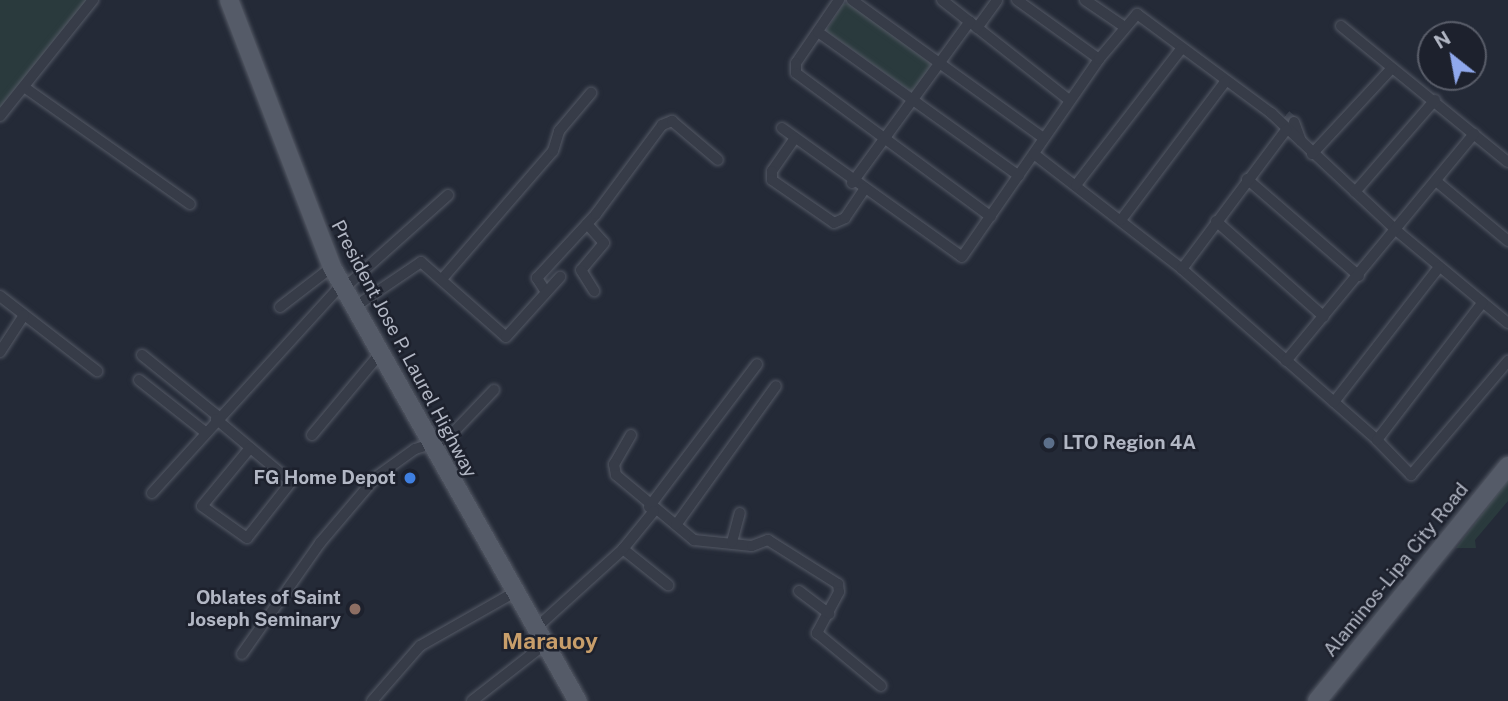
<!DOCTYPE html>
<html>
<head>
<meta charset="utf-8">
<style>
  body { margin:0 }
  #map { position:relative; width:1508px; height:701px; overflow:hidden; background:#242a37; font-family:"Public Sans",sans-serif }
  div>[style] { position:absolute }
  .green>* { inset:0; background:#2a3a3d }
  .street-tunnel>* { height:10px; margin-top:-5px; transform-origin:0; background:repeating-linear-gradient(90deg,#393f4c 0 10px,transparent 0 15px) }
  .roads { filter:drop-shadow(0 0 2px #555a66) drop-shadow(0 0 2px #555a66) }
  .street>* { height:10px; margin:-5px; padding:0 5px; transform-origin:5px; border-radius:5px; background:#373c48 }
  .primary>* { height:18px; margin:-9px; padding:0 9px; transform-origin:9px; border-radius:9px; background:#555b68 }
  .dots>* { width:19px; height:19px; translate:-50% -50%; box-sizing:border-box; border:4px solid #1d212d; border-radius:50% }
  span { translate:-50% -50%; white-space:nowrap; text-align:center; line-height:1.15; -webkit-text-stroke:5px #1d212d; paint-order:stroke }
  .street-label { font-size:19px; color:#b2b7c4 }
  .poi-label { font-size:19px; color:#b2b7c4; font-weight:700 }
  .left { translate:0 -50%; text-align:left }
  .right { translate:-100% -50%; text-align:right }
  .quarter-label { font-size:23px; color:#c89e6a; font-weight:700 }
  .north { position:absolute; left:1417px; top:21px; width:70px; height:70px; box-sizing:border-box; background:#1d212d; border:2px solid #595d69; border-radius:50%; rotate:329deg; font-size:19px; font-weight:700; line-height:28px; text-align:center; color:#b2b7c4 }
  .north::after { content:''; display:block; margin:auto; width:24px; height:32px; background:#8fa8ec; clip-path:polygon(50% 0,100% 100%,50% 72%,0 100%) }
</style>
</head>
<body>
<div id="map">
  <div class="green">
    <i style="clip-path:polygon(0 0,87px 0,0 108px)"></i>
    <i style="clip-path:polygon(849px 3px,930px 63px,931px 69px,913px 93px,826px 31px,843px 4px)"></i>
    <i style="clip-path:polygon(1508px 480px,1508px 501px,1475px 540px,1476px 548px,1456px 548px)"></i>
  </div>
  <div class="street-tunnel">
    <i style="left:1286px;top:115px;width:11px;rotate:41deg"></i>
  </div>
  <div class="roads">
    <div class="street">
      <i style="left:839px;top:0;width:76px;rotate:124.3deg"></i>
      <i style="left:796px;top:63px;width:10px;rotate:90deg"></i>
      <i style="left:796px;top:73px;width:242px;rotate:36.4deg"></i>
      <i style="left:852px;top:0;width:236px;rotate:35.8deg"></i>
      <i style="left:942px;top:0;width:162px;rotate:38.2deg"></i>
      <i style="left:1017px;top:0;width:101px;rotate:35.7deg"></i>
      <i style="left:1085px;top:0;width:46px;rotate:34.4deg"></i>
      <i style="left:1341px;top:26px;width:215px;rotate:39.2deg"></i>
      <i style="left:977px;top:28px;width:34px;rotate:-54deg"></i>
      <i style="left:818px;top:32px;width:247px;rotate:35.6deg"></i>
      <i style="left:24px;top:87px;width:203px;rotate:35.2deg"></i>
      <i style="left:0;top:116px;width:149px;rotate:-51.3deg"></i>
      <i style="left:1294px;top:122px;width:20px;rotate:70deg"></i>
      <i style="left:782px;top:128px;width:221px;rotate:35.6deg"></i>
      <i style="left:962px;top:257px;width:241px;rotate:-55.3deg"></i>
      <i style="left:1099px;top:59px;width:59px;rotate:-49.8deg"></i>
      <i style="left:1137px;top:14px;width:167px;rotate:36.5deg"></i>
      <i style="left:1271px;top:113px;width:173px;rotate:43.1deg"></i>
      <i style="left:1397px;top:231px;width:144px;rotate:39.7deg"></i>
      <i style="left:795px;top:138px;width:40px;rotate:124.9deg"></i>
      <i style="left:772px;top:171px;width:9px;rotate:90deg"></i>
      <i style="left:772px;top:180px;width:75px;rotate:34.7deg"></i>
      <i style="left:834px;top:223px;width:12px;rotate:-24deg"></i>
      <i style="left:845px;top:218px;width:36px;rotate:-56deg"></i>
      <i style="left:1034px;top:154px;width:187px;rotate:37.8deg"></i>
      <i style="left:1182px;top:269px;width:259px;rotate:41.2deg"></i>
      <i style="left:1377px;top:440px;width:49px;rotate:45.8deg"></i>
      <i style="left:1411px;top:475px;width:150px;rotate:-49.6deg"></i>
      <i style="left:1312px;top:154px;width:117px;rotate:-47.1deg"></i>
      <i style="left:1247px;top:179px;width:148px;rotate:40.9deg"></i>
      <i style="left:1436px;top:181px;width:94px;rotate:39.8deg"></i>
      <i style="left:852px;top:183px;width:200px;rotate:-53.9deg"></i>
      <i style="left:1076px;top:185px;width:172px;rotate:-52.3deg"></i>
      <i style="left:1355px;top:192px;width:122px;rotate:-49deg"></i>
      <i style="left:1121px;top:220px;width:173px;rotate:-53deg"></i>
      <i style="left:1216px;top:221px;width:144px;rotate:41.6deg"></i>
      <i style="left:587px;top:224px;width:25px;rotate:48deg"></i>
      <i style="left:604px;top:243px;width:35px;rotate:130deg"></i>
      <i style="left:581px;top:270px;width:25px;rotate:58deg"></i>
      <i style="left:1182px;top:269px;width:174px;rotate:-53.2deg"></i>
      <i style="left:442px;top:279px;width:169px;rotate:-49.1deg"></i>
      <i style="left:553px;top:151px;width:21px;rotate:-73deg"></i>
      <i style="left:559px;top:131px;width:50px;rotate:-49.9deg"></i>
      <i style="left:343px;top:289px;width:141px;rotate:-41.8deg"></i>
      <i style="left:546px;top:292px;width:17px;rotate:-123deg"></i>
      <i style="left:537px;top:278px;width:87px;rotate:-47.3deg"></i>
      <i style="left:596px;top:214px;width:111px;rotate:-53.4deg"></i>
      <i style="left:662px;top:125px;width:11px;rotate:-22deg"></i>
      <i style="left:672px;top:121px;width:60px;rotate:40.3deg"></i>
      <i style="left:0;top:296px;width:123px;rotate:37.7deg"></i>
      <i style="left:280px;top:307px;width:66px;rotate:-37.6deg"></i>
      <i style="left:353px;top:308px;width:82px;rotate:-34.1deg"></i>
      <i style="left:421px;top:262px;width:113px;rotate:41.4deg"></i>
      <i style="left:506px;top:337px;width:81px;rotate:-48deg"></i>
      <i style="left:0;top:352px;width:44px;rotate:-57deg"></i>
      <i style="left:142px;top:355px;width:97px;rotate:38.8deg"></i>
      <i style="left:1286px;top:361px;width:295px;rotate:-50.4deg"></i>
      <i style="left:139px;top:380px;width:84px;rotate:38.2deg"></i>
      <i style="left:1334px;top:402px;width:171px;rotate:-52.1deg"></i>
      <i style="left:216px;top:419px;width:98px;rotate:40deg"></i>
      <i style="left:291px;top:482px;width:71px;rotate:128.2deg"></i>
      <i style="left:247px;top:538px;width:55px;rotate:-144.6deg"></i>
      <i style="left:202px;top:506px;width:75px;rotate:-50.4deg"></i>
      <i style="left:312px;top:435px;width:104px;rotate:-50.1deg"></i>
      <i style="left:631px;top:435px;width:34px;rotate:120deg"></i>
      <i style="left:614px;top:464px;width:11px;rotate:80deg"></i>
      <i style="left:616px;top:475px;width:102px;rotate:39.8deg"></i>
      <i style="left:694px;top:540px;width:58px;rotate:5.9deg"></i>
      <i style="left:752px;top:546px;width:17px;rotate:-21deg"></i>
      <i style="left:768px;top:540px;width:83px;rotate:32.2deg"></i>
      <i style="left:838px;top:584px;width:8px;rotate:83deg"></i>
      <i style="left:839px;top:592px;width:47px;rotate:118.2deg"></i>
      <i style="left:817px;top:633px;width:83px;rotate:39.6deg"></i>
      <i style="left:1377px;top:440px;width:173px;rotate:-52.5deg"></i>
      <i style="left:152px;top:493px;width:281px;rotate:-47.7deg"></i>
      <i style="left:649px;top:507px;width:179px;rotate:-52.9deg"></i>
      <i style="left:676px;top:525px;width:171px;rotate:-54.3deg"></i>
      <i style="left:732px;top:542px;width:30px;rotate:-75deg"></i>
      <i style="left:623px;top:549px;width:58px;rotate:38.7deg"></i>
      <i style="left:799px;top:591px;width:38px;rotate:37deg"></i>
      <i style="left:536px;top:628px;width:118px;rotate:-42.2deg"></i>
      <i style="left:623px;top:549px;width:49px;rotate:-50.8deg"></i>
      <i style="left:242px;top:654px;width:136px;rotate:-54.9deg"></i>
      <i style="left:320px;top:543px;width:87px;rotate:-49.7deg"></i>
      <i style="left:376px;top:477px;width:48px;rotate:-35.7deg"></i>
      <i style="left:415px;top:449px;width:34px;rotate:-17deg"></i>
      <i style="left:447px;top:439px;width:68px;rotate:-46.2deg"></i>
      <i style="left:372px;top:701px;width:73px;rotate:-48.9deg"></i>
      <i style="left:420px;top:646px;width:109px;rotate:-29.6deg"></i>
      <i style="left:472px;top:701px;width:93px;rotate:-38deg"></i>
    </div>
    <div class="primary">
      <i style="left:229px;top:0;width:286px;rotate:68.9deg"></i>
      <i style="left:332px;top:267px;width:499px;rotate:60.5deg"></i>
      <i style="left:1317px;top:701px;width:303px;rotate:-50.9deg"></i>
    </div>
  </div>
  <div class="dots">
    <i style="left:1049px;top:443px;background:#5c6f8a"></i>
    <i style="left:410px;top:478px;background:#3f7fe0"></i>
    <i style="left:355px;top:609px;background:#8d6e63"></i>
  </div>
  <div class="street-label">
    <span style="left:404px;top:349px;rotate:62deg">President Jose P. Laurel Highway</span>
    <span style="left:1396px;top:570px;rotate:-51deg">Alaminos-Lipa City Road</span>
  </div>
  <div class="poi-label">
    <span class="left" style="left:1063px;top:443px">LTO Region 4A</span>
    <span class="right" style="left:396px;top:478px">FG Home Depot</span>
    <span class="right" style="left:341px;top:609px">Oblates of Saint<br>Joseph Seminary</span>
  </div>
  <div class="quarter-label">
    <span style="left:550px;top:641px">Marauoy</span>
  </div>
  <div class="north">N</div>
</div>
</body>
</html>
